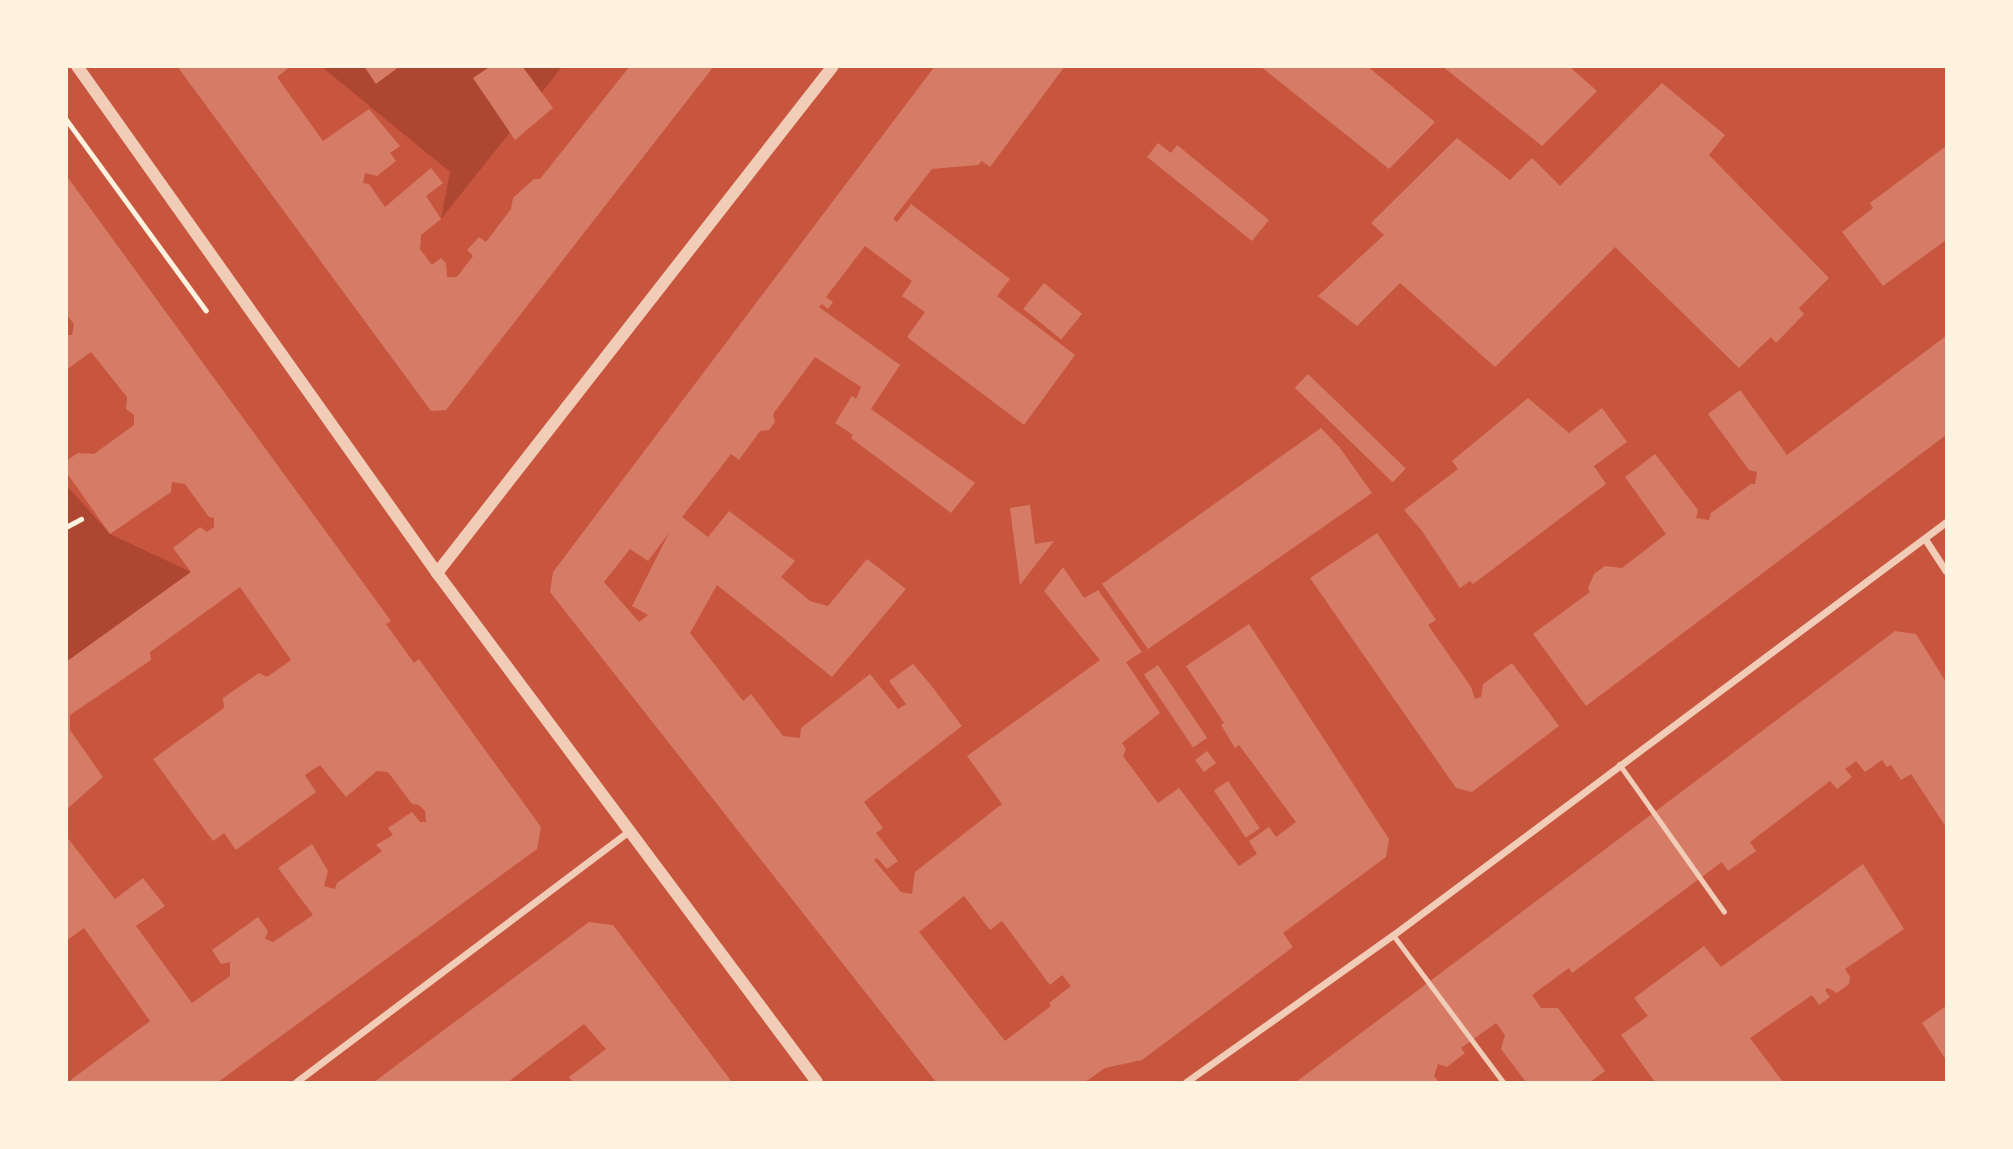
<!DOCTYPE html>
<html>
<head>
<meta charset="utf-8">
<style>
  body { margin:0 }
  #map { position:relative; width:2013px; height:1149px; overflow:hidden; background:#c8553d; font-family:"DejaVu Sans",sans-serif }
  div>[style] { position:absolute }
  .green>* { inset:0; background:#ae4732 }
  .building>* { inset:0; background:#d67c66; transform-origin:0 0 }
  .path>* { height:4.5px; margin:-2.25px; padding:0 2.25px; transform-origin:2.25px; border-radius:2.25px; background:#fff3e0 }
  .service>* { height:5px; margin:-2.5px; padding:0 2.5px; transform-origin:2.5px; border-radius:2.5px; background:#f1ccb7 }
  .minor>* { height:7px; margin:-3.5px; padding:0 3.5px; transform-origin:3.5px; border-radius:3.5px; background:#f1ccb7 }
  .tertiary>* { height:12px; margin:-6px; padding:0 6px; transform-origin:6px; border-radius:6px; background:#f1ccb7 }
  span { translate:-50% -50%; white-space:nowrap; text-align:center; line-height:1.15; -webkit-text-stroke:7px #fff3e0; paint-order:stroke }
  .frame { position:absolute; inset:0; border:68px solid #fff3e0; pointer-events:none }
</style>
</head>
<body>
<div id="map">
  <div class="green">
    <i style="clip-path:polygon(322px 67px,562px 67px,441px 219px,450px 172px)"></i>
    <i style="clip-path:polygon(66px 485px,110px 534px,191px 572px,67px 662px)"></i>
  </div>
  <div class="building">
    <i style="clip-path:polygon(177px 66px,291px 66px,277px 77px,323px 141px,369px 109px,400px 146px,390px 153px,396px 161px,377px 176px,365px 173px,363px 183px,369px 184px,385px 207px,431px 168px,443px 183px,426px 196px,441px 219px,421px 235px,420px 249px,432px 265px,441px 258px,446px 263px,447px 277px,457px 277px,473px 256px,467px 250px,479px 237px,486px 242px,511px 209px,513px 198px,534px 179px,540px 179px,630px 66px,714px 66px,446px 410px,431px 411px)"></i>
    <i style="clip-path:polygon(364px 66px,400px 66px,376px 84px)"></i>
    <i style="clip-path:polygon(491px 66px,522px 66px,553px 108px,515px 140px,473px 78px)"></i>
    <i style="clip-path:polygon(evenodd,935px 66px,1065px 66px,990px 167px,982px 161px,978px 165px,932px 169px,893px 219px,897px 222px,911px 204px,1010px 279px,997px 296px,1075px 355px,1024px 425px,907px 337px,925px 312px,902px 296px,912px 281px,865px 246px,826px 297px,833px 302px,828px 309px,822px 304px,819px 307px,900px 365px,871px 409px,975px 483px,951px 513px,851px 438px,853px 435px,835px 423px,852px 396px,856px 399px,861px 387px,815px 357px,773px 414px,775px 422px,769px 430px,760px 431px,739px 460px,731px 454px,682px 517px,708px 537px,729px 511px,795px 561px,781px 577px,810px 601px,828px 606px,867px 559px,906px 589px,832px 677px,717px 585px,690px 633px,743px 701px,751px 694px,783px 736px,800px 738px,801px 728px,870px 674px,898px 709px,906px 704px,889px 681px,913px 664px,930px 684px,962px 726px,864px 802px,883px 828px,876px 833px,898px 861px,887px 869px,877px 858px,874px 860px,901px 892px,912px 894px,915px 872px,1002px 804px,967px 756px,1100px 660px,1044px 591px,1063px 567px,1084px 598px,1098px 590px,1142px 652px,1126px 662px,1160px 713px,1122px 743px,1126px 749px,1123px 756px,1158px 803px,1179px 788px,1239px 866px,1257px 854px,1249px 841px,1269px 827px,1276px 837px,1296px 822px,1239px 745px,1235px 748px,1221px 725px,1224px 723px,1186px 666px,1249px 624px,1389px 839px,1386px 857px,1283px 933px,1293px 947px,1142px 1060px,1105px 1068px,1085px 1082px,936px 1082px,550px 592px,553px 572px,935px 66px,669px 533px,632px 606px,648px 615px,639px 622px,604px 582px,630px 549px,648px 561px,669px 533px,935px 66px,964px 896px,990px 930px,1002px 921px,1050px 985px,1062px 975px,1071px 986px,1049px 1003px,1051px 1006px,1005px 1041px,919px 932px,964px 896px)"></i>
    <i style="clip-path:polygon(1260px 66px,1367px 66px,1435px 122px,1389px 169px)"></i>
    <i style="clip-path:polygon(1442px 66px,1574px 66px,1572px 69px,1597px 91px,1542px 146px)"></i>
    <i style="clip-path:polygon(1662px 83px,1725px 135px,1709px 155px,1829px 278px,1799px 308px,1804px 314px,1776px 343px,1771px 337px,1739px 368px,1615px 247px,1495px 367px,1400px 283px,1357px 326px,1318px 296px,1384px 235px,1371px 223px,1457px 138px,1510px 180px,1532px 158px,1560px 186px)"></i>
    <i style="clip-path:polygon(1158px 143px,1171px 153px,1177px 145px,1269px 220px,1252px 241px,1147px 157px)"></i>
    <i style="clip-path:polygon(1946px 146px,1946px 240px,1883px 286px,1842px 232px,1873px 208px,1870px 203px)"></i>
    <i style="clip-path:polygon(66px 175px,391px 621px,386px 624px,414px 663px,419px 659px,541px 827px,537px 849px,218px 1082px,68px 1082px,150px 1021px,84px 928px,66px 941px,66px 836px,115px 899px,143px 878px,165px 906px,136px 926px,192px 1003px,230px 976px,230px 962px,221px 964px,212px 950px,258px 917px,268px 931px,265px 939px,273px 942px,313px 915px,278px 868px,312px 844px,328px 871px,324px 886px,335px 889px,337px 883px,382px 851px,376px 845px,393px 835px,388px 828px,412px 812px,420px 822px,426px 822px,425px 811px,419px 805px,412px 804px,388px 772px,377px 771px,346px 797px,320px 765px,305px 775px,316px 792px,236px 850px,224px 833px,213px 841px,153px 759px,224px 708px,223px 698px,259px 673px,267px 677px,291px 660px,240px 587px,150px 652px,151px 660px,70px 715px,70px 730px,103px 777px,66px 810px,66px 662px,191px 572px,173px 548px,200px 527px,207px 532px,214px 527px,214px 518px,209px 517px,185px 484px,172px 482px,171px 492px,110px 534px,66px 472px,66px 461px,78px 453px,94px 454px,134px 425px,134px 415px,126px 409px,127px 397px,91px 352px,66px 370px,66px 335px,72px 335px,74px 324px,66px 314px)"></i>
    <i style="left:1044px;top:283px;width:49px;height:33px;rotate:39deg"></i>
    <i style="clip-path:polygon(1946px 336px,1946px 435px,1586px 706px,1533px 634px,1590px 592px,1588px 588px,1594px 574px,1605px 566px,1622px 568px,1666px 534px,1625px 477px,1655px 454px,1698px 510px,1696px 518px,1709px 520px,1711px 513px,1751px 484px,1755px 484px,1757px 472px,1749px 470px,1708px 414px,1740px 390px,1787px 455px)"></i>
    <i style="left:1308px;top:374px;width:136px;height:19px;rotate:44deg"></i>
    <i style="clip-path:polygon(1528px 398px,1569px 433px,1602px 408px,1627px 442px,1594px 466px,1606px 484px,1473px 584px,1470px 581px,1460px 588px,1422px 531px,1404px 510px,1458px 469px,1452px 461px)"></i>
    <i style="clip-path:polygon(1321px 428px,1340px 448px,1372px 493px,1148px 649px,1102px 584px)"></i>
    <i style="clip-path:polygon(1030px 505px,1035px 544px,1054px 541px,1020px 585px,1010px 508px)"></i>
    <i style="clip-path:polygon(1377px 533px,1436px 620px,1428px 625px,1471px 687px,1475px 699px,1481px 697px,1483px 684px,1512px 663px,1559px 726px,1472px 792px,1456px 788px,1310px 578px)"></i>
    <i style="clip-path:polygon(1895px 631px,1916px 634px,1946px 682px,1946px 827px,1911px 774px,1901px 780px,1891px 765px,1887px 767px,1882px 760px,1865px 772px,1856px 761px,1845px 769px,1852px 777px,1837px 789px,1830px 781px,1750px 842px,1756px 851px,1728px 871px,1722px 862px,1572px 973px,1569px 968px,1532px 995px,1541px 1008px,1558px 1008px,1605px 1071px,1590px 1082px,1526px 1082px,1501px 1049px,1505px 1035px,1496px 1023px,1461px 1048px,1465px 1053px,1447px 1067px,1438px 1064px,1434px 1076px,1439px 1082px,1296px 1082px)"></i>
    <i style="left:1158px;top:665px;width:88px;height:17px;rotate:56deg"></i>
    <i style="left:1207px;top:751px;width:15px;height:15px;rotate:53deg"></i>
    <i style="left:1228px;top:781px;width:57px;height:17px;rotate:56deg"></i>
    <i style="clip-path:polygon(1863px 864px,1904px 929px,1845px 969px,1850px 977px,1849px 984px,1837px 993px,1828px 988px,1825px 990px,1830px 997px,1819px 1005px,1812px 995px,1750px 1038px,1783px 1082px,1655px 1082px,1621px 1035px,1648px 1016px,1634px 998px,1704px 946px,1721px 967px)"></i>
    <i style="clip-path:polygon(589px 922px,613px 925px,732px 1082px,573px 1082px,569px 1077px,606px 1049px,584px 1024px,508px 1082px,374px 1082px)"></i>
    <i style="clip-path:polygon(1946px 1006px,1946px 1060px,1922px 1023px)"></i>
  </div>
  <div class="path">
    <i style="left:66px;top:119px;width:237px;rotate:53.8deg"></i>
    <i style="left:66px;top:527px;width:17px;rotate:-28deg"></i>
  </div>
  <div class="service">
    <i style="left:1619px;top:764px;width:181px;rotate:54.6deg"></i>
    <i style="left:1393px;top:935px;width:184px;rotate:53.2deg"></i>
  </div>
  <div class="minor">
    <i style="left:1925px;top:539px;width:38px;rotate:57deg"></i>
    <i style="left:296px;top:1082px;width:417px;rotate:-37deg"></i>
    <i style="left:1186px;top:1082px;width:254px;rotate:-35.4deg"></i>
    <i style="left:1393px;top:935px;width:690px;rotate:-36.75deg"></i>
  </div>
  <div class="tertiary">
    <i style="left:77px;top:66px;width:622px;rotate:54.62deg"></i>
    <i style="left:437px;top:573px;width:635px;rotate:53.26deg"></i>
    <i style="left:437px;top:573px;width:643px;rotate:-52.01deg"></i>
  </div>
  <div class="frame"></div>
</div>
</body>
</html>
